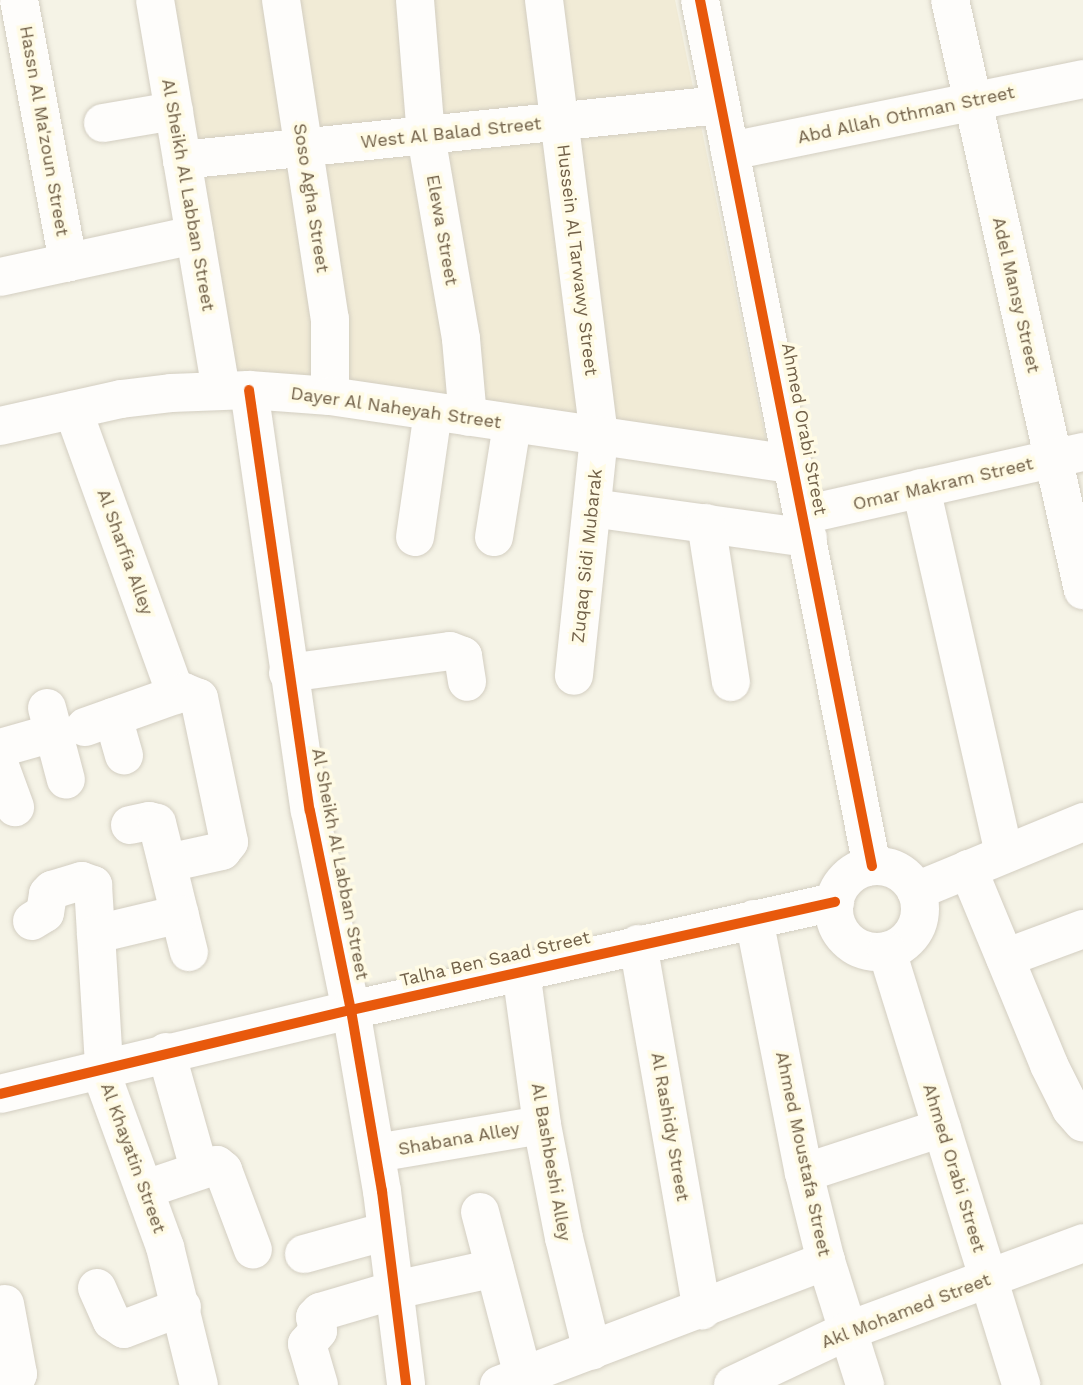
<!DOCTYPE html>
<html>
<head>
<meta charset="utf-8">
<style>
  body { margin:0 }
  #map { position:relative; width:1083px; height:1385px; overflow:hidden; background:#f5f3e6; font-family:"Work Sans",sans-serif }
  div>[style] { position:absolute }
  .residential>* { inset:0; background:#f1ebd6 }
  .roads { filter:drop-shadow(0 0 2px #d3cec1) drop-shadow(0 0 2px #d3cec1) }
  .minor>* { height:38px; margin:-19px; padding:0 19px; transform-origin:19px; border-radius:19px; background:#fefdfb }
  .tertiary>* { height:38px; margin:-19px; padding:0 19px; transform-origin:19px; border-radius:19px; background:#fefdfb }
  .tertiary>.ring { margin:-19px; padding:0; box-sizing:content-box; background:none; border:38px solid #fefdfb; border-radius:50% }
  .cycleway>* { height:10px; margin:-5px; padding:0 5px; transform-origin:5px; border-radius:5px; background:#e8590c }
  span { translate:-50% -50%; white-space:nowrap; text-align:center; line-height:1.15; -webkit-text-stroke:7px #fffbe5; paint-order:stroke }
  .street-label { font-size:18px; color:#716048 }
</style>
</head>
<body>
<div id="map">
  <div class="residential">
    <i style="clip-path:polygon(152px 0,675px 0,767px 446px,228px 372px)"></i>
  </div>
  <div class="roads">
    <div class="minor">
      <i style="left:19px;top:0;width:267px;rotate:79.4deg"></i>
      <i style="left:155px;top:0;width:396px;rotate:80.4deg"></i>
      <i style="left:281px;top:0;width:323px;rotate:81.3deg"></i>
      <i style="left:330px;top:319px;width:77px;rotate:90deg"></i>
      <i style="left:415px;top:0;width:136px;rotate:85.4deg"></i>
      <i style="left:426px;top:136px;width:206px;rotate:80.2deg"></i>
      <i style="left:461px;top:339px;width:78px;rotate:84.9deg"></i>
      <i style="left:544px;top:0;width:440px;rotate:82.8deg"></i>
      <i style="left:599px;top:437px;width:240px;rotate:96deg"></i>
      <i style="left:950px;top:0;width:605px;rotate:77.3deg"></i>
      <i style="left:103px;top:123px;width:72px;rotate:-9.6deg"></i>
      <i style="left:730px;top:151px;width:360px;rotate:-11.5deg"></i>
      <i style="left:182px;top:160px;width:541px;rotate:-5.84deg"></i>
      <i style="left:0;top:277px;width:199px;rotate:-12.2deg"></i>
      <i style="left:249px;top:390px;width:425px;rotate:81.8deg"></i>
      <i style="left:310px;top:811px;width:203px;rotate:78.4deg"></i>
      <i style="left:351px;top:1010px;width:184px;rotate:80.3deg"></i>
      <i style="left:382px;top:1191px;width:195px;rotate:82.9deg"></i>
      <i style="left:73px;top:410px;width:303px;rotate:70.1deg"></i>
      <i style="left:0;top:426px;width:124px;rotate:-12.6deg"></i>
      <i style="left:121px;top:399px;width:50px;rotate:-6.8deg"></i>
      <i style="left:171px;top:393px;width:78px;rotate:-2.2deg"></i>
      <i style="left:249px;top:390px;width:81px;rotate:4.2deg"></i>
      <i style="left:330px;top:396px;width:468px;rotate:8.4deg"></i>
      <i style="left:921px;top:488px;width:374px;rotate:77.2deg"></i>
      <i style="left:592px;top:508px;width:218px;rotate:7.9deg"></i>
      <i style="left:803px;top:515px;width:287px;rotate:-12.7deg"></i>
      <i style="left:706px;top:523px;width:161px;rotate:81.1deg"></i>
      <i style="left:415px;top:537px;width:126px;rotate:-81.8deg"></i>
      <i style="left:494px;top:537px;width:114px;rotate:-80.9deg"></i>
      <i style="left:288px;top:673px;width:163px;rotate:-7.7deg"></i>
      <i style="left:450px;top:651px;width:14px;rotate:21deg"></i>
      <i style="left:463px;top:656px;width:26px;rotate:81deg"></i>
      <i style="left:47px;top:708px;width:74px;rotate:75.2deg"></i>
      <i style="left:113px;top:717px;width:40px;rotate:74deg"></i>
      <i style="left:85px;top:727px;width:105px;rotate:-19.5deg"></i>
      <i style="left:184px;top:692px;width:16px;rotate:22deg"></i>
      <i style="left:199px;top:698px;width:147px;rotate:78.2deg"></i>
      <i style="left:229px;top:842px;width:11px;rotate:128deg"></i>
      <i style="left:222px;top:851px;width:55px;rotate:167.5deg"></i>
      <i style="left:0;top:748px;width:55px;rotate:-15.8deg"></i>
      <i style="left:0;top:766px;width:44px;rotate:69.9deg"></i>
      <i style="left:130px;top:825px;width:19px;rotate:-12deg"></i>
      <i style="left:149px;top:821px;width:8px;rotate:14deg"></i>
      <i style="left:157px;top:823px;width:133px;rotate:76.1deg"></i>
      <i style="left:968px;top:869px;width:212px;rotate:67.5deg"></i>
      <i style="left:1049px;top:1065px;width:49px;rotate:63.4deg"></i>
      <i style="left:1071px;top:1109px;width:18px;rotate:49deg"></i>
      <i style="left:916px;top:891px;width:181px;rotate:-22.4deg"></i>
      <i style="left:754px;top:919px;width:259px;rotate:78.9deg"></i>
      <i style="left:804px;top:1173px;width:91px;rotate:76deg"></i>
      <i style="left:826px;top:1261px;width:130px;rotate:72.5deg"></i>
      <i style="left:32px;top:921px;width:15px;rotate:-32deg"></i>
      <i style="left:45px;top:913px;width:19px;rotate:-81deg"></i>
      <i style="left:48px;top:894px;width:6px;rotate:-45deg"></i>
      <i style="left:52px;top:890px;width:31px;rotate:-17deg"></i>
      <i style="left:82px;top:881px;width:12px;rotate:20deg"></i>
      <i style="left:93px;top:885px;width:198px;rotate:86.5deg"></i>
      <i style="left:105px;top:1083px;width:175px;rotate:69.9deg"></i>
      <i style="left:165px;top:1247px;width:142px;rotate:76.2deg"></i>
      <i style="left:96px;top:934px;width:86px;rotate:-13.4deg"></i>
      <i style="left:638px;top:944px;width:372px;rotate:80.1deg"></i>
      <i style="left:1005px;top:958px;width:83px;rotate:-20.4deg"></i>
      <i style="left:521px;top:971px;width:155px;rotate:82.2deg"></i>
      <i style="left:542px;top:1125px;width:115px;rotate:79deg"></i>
      <i style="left:564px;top:1238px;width:116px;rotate:76.1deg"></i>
      <i style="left:166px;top:1052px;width:122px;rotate:74.2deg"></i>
      <i style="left:0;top:1094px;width:361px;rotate:-13.5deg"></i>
      <i style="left:351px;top:1010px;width:496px;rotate:-12.6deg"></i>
      <i style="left:376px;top:1153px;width:168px;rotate:-9.6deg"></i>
      <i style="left:804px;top:1173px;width:145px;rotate:-18.1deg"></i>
      <i style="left:146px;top:1189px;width:75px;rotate:-18.7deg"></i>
      <i style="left:217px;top:1165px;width:8px;rotate:40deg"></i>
      <i style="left:223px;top:1170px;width:85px;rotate:69.4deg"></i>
      <i style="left:480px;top:1212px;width:170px;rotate:75.3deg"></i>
      <i style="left:304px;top:1254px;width:86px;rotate:-15.5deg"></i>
      <i style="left:97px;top:1288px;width:36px;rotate:66deg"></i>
      <i style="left:112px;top:1321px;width:14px;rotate:34deg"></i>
      <i style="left:124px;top:1329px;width:62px;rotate:-20.8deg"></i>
      <i style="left:5px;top:1304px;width:71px;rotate:79.5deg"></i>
      <i style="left:18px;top:1374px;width:12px;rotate:114deg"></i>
      <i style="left:319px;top:1385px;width:43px;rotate:-106.3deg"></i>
      <i style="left:307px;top:1344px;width:17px;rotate:-50deg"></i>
      <i style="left:318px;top:1331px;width:14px;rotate:-102deg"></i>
      <i style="left:315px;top:1317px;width:7px;rotate:-45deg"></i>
      <i style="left:320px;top:1312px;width:78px;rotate:-16.3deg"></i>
      <i style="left:395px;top:1290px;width:102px;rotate:-12.4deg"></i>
      <i style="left:499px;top:1385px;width:350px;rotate:-20.8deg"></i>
    </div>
    <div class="tertiary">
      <i style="left:700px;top:0;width:883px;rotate:78.77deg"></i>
      <i class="ring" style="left:834px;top:866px;width:48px;height:48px"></i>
      <i style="left:887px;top:951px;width:454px;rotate:72.8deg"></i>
      <i style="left:733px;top:1385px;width:126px;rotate:-25.3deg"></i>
      <i style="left:847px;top:1331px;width:252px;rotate:-20.4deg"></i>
    </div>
  </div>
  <div class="cycleway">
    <i style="left:700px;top:0;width:883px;rotate:78.77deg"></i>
    <i style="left:249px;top:390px;width:425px;rotate:81.8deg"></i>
    <i style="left:310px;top:811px;width:203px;rotate:78.4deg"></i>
    <i style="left:351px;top:1010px;width:184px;rotate:80.3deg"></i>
    <i style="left:382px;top:1191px;width:195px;rotate:82.9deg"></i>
    <i style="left:0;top:1094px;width:361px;rotate:-13.5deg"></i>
    <i style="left:351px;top:1010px;width:496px;rotate:-12.6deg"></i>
  </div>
  <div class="street-label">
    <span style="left:906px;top:115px;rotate:-12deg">Abd Allah Othman Street</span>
    <span style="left:44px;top:131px;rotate:80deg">Hassn Al Ma'zoun Street</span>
    <span style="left:451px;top:133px;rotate:-6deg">West Al Balad Street</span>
    <span style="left:188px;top:195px;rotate:80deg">Al Sheikh Al Labban Street</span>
    <span style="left:311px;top:198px;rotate:81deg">Soso Agha Street</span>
    <span style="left:442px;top:230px;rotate:80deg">Elewa Street</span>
    <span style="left:577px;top:260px;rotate:83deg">Hussein Al Tarwawy Street</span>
    <span style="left:1016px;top:295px;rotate:77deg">Adel Mansy Street</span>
    <span style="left:396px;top:408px;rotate:8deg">Dayer Al Naheyah Street</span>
    <span style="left:804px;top:429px;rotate:79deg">Ahmed Orabi Street</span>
    <span style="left:943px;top:484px;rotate:-13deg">Omar Makram Street</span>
    <span style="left:125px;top:552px;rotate:70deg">Al Sharfia Alley</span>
    <span style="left:587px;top:556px;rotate:-84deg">Zuqaq Sidi Mubarak</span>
    <span style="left:340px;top:864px;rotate:79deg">Al Sheikh Al Labban Street</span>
    <span style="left:495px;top:959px;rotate:-13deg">Talha Ben Saad Street</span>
    <span style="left:670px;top:1127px;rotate:80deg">Al Rashidy Street</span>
    <span style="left:459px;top:1139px;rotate:-10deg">Shabana Alley</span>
    <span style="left:803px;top:1154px;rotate:78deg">Ahmed Moustafa Street</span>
    <span style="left:133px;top:1158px;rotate:70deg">Al Khayatin Street</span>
    <span style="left:551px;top:1162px;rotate:80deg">Al Bashbeshi Alley</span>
    <span style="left:954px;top:1168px;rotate:73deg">Ahmed Orabi Street</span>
    <span style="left:906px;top:1311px;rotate:-21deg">Akl Mohamed Street</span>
  </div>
</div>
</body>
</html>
